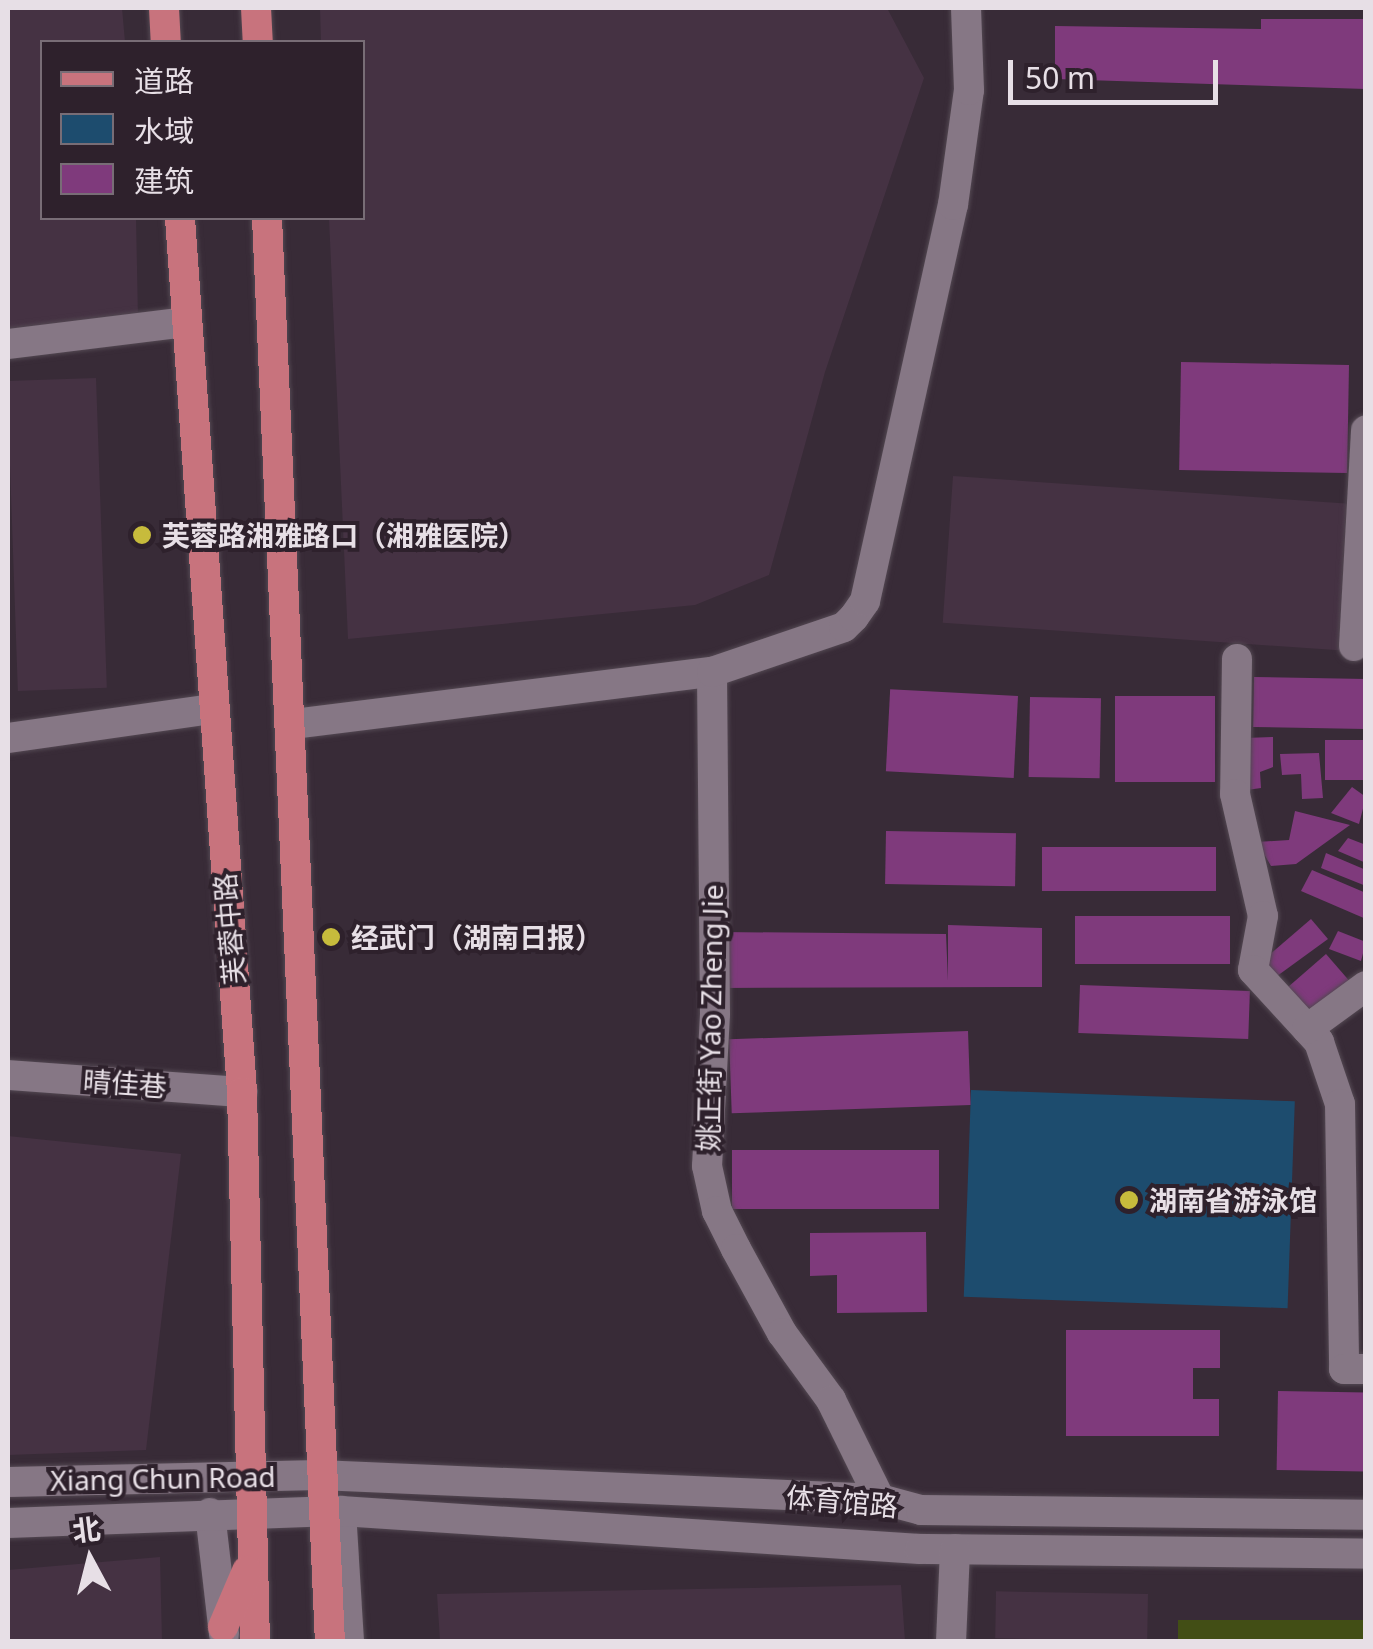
<!DOCTYPE html>
<html>
<head>
<meta charset="utf-8">
<style>
  body { margin:0 }
  #map { position:relative; width:1373px; height:1649px; overflow:hidden; background:#382b37; font-family:"Noto Sans","Noto Sans SC",sans-serif }
  div>[style] { position:absolute }
  .built>* { inset:0; background:#453243; transform-origin:0 0 }
  .green>* { inset:0; background:#424e15; transform-origin:0 0 }
  .water>* { inset:0; background:#1d4c6e; transform-origin:0 0 }
  .building>* { inset:0; background:#7f3a7c; transform-origin:0 0 }
  .roads { filter:drop-shadow(0 0 2px #534852) drop-shadow(0 0 2px #534852) }
  .minor>* { height:30px; margin:-15px; padding:0 15px; transform-origin:15px; border-radius:15px; background:#867785 }
  .major>* { height:30px; margin:-15px; padding:0 15px; transform-origin:15px; border-radius:15px; background:#c8737d }
  .dots>* { width:28px; height:28px; translate:-50% -50%; box-sizing:border-box; border:5px solid #2e212c; border-radius:50% }
  span { translate:-50% -50%; white-space:nowrap; text-align:center; line-height:1.15; -webkit-text-stroke:8px #2e212c; paint-order:stroke }
  .poi-label { font-size:28px; color:#e7dfe6; font-weight:700 }
  .left { translate:0 -50%; text-align:left }
  .street-label { font-size:28px; color:#e7dfe6 }
  .frame { position:absolute; inset:0; border:10px solid #e7dfe6; pointer-events:none }
  .legend { position:absolute; left:40px; top:40px; width:325px; height:180px; box-sizing:border-box; background:#2e212c; border:2px solid #786d76; margin:0; padding:12px 18px; list-style:none; font-size:30px; color:#e7dfe6 }
  .legend li { display:flex; align-items:center; gap:20px; height:50px }
  .legend b { width:50px; border:2px solid #786d76 }
  .north { position:absolute; left:40px; top:1509px; width:100px; height:100px; -webkit-text-stroke:8px #2e212c; paint-order:stroke; rotate:353deg; font-size:28px; font-weight:700; line-height:40px; text-align:center; color:#e7dfe6 }
  .north::after { content:''; display:block; margin:auto; width:35px; height:45px; background:#e7dfe6; clip-path:polygon(50% 0,100% 100%,50% 72%,0 100%) }
  .scale { position:absolute; left:1008px; top:60px; width:210px; height:45px; box-sizing:border-box; border:5px solid #e7dfe6; border-top:0; padding-left:12px; font-size:30px; line-height:35px; white-space:nowrap; color:#e7dfe6; -webkit-text-stroke:8px #2e212c; paint-order:stroke }
</style>
</head>
<body>
<div id="map">
  <div class="built">
    <i style="clip-path:polygon(8px 8px,122px 8px,125px 42px,42px 42px,42px 218px,136px 218px,138px 317px,8px 332px)"></i>
    <i style="clip-path:polygon(320px 8px,887px 8px,924px 78px,825px 372px,769px 575px,695px 605px,348px 639px,329px 218px,362px 218px,362px 42px,321px 42px)"></i>
    <i style="left:96px;top:378px;width:310px;height:89px;rotate:88deg"></i>
    <i style="left:953px;top:476px;width:408px;height:147px;rotate:4deg"></i>
    <i style="clip-path:polygon(8px 1136px,181px 1154px,146px 1450px,8px 1455px)"></i>
    <i style="clip-path:polygon(160px 1557px,162px 1641px,8px 1641px,8px 1570px)"></i>
    <i style="clip-path:polygon(901px 1585px,905px 1641px,440px 1641px,437px 1594px)"></i>
    <i style="left:1148px;top:1594px;width:47px;height:152px;rotate:91deg"></i>
  </div>
  <div class="green">
    <i style="left:1178px;top:1620px;width:187px;height:21px"></i>
  </div>
  <div class="water">
    <i style="left:971px;top:1090px;width:324px;height:207px;rotate:2deg"></i>
  </div>
  <div class="building">
    <i style="clip-path:polygon(1261px 19px,1366px 19px,1366px 89px,1055px 79px,1055px 26px,1261px 29px)"></i>
    <i style="left:1349px;top:365px;width:108px;height:168px;rotate:91deg"></i>
    <i style="left:1254px;top:677px;width:112px;height:50px;rotate:1deg"></i>
    <i style="left:1018px;top:696px;width:82px;height:128px;rotate:93deg"></i>
    <i style="left:1115px;top:696px;width:100px;height:86px"></i>
    <i style="left:1030px;top:697px;width:71px;height:80px;rotate:1deg"></i>
    <i style="clip-path:polygon(1273px 737px,1273px 767px,1260px 772px,1261px 788px,1247px 790px,1245px 738px)"></i>
    <i style="left:1366px;top:740px;width:40px;height:41px;rotate:90deg"></i>
    <i style="clip-path:polygon(1319px 753px,1323px 798px,1302px 799px,1301px 774px,1282px 775px,1280px 754px)"></i>
    <i style="clip-path:polygon(1352px 787px,1366px 797px,1359px 824px,1331px 813px)"></i>
    <i style="clip-path:polygon(1295px 811px,1350px 825px,1296px 864px,1271px 866px,1257px 842px,1289px 840px)"></i>
    <i style="left:886px;top:831px;width:130px;height:53px;rotate:1deg"></i>
    <i style="clip-path:polygon(1348px 838px,1366px 845px,1366px 863px,1338px 851px)"></i>
    <i style="left:1042px;top:847px;width:174px;height:44px"></i>
    <i style="clip-path:polygon(1326px 853px,1366px 870px,1366px 886px,1321px 868px)"></i>
    <i style="clip-path:polygon(1312px 870px,1366px 893px,1366px 919px,1301px 891px)"></i>
    <i style="left:1075px;top:916px;width:155px;height:48px"></i>
    <i style="clip-path:polygon(1311px 919px,1328px 939px,1273px 979px,1260px 963px)"></i>
    <i style="clip-path:polygon(948px 925px,1042px 928px,1042px 987px,720px 988px,721px 932px,946px 934px,948px 981px)"></i>
    <i style="clip-path:polygon(1338px 931px,1366px 942px,1361px 961px,1329px 949px)"></i>
    <i style="left:1326px;top:954px;width:40px;height:56px;rotate:49deg"></i>
    <i style="left:1080px;top:985px;width:170px;height:48px;rotate:2deg"></i>
    <i style="left:968px;top:1031px;width:74px;height:239px;rotate:88deg"></i>
    <i style="left:939px;top:1150px;width:59px;height:207px;rotate:90deg"></i>
    <i style="clip-path:polygon(926px 1232px,927px 1312px,837px 1313px,837px 1275px,810px 1276px,810px 1233px)"></i>
    <i style="clip-path:polygon(1066px 1330px,1220px 1330px,1220px 1368px,1193px 1368px,1193px 1399px,1219px 1399px,1219px 1436px,1066px 1436px)"></i>
    <i style="left:1278px;top:1391px;width:88px;height:79px;rotate:1deg"></i>
  </div>
  <div class="roads">
    <div class="minor">
      <i style="left:8px;top:344px;width:180px;rotate:-7deg"></i>
      <i style="left:1354px;top:646px;width:216px;rotate:-86.8deg"></i>
      <i style="left:1237px;top:659px;width:135px;rotate:90.8deg"></i>
      <i style="left:1235px;top:794px;width:125px;rotate:77.1deg"></i>
      <i style="left:1263px;top:916px;width:55px;rotate:100.5deg"></i>
      <i style="left:1253px;top:970px;width:98px;rotate:47.5deg"></i>
      <i style="left:1319px;top:1042px;width:65px;rotate:71.3deg"></i>
      <i style="left:1340px;top:1104px;width:265px;rotate:89.1deg"></i>
      <i style="left:1344px;top:1369px;width:22px"></i>
      <i style="left:712px;top:672px;width:342px;rotate:89.5deg"></i>
      <i style="left:715px;top:1014px;width:152px;rotate:93deg"></i>
      <i style="left:707px;top:1166px;width:46px;rotate:77.5deg"></i>
      <i style="left:717px;top:1211px;width:42px;rotate:63.4deg"></i>
      <i style="left:736px;top:1249px;width:96px;rotate:61.3deg"></i>
      <i style="left:782px;top:1333px;width:83px;rotate:53.8deg"></i>
      <i style="left:831px;top:1400px;width:110px;rotate:63.7deg"></i>
      <i style="left:293px;top:724px;width:422px;rotate:-7.1deg"></i>
      <i style="left:712px;top:672px;width:139px;rotate:-18.8deg"></i>
      <i style="left:844px;top:627px;width:14px;rotate:-45deg"></i>
      <i style="left:854px;top:617px;width:19px;rotate:-55deg"></i>
      <i style="left:865px;top:601px;width:406px;rotate:-77.5deg"></i>
      <i style="left:953px;top:205px;width:116px;rotate:-82.1deg"></i>
      <i style="left:969px;top:90px;width:82px;rotate:-92.1deg"></i>
      <i style="left:8px;top:738px;width:205px;rotate:-8.1deg"></i>
      <i style="left:1307px;top:1029px;width:73px;rotate:-36.1deg"></i>
      <i style="left:8px;top:1075px;width:235px;rotate:4.2deg"></i>
      <i style="left:8px;top:1482px;width:311px;rotate:-1.3deg"></i>
      <i style="left:319px;top:1475px;width:562px;rotate:2.45deg"></i>
      <i style="left:880px;top:1499px;width:42px;rotate:15deg"></i>
      <i style="left:921px;top:1510px;width:445px;rotate:0.6deg"></i>
      <i style="left:341px;top:1511px;width:131px;rotate:86.5deg"></i>
      <i style="left:210px;top:1513px;width:122px;rotate:83.4deg"></i>
      <i style="left:8px;top:1523px;width:333px;rotate:-2.1deg"></i>
      <i style="left:341px;top:1511px;width:580px;rotate:3.75deg"></i>
      <i style="left:920px;top:1549px;width:446px;rotate:0.6deg"></i>
      <i style="left:951px;top:1642px;width:93px;rotate:-87.5deg"></i>
    </div>
    <div class="major">
      <i style="left:164px;top:8px;width:34px;rotate:87deg"></i>
      <i style="left:256px;top:8px;width:34px;rotate:87deg"></i>
      <i style="left:180px;top:218px;width:876px;rotate:85.94deg"></i>
      <i style="left:242px;top:1092px;width:550px;rotate:88.65deg"></i>
      <i style="left:267px;top:218px;width:1425px;rotate:87.47deg"></i>
      <i style="left:223px;top:1627px;width:61px;rotate:-66.8deg"></i>
    </div>
  </div>
  <div class="dots">
    <i style="left:142px;top:535px;background:#c7bb3c"></i>
    <i style="left:331px;top:937px;background:#c7bb3c"></i>
    <i style="left:1129px;top:1200px;background:#c7bb3c"></i>
  </div>
  <div class="poi-label">
    <span class="left" style="left:162px;top:535px">芙蓉路湘雅路口（湘雅医院）</span>
    <span class="left" style="left:351px;top:937px">经武门（湖南日报）</span>
    <span class="left" style="left:1149px;top:1200px">湖南省游泳馆</span>
  </div>
  <div class="street-label">
    <span style="left:229px;top:929px;rotate:-95deg">芙蓉中路</span>
    <span style="left:710px;top:1018px;rotate:-89deg">姚正街 Yao Zheng Jie</span>
    <span style="left:125px;top:1083px;rotate:4deg">晴佳巷</span>
    <span style="left:163px;top:1478px;rotate:-1deg">Xiang Chun Road</span>
    <span style="left:842px;top:1501px;rotate:5deg">体育馆路</span>
  </div>
  <div class="frame"></div>
  <ul class="legend">
  <li><b style="height:12px;background:#c8737d"></b>道路</li>
  <li><b style="height:28px;background:#1d4c6e"></b>水域</li>
  <li><b style="height:28px;background:#7f3a7c"></b>建筑</li>
  </ul>
  <div class="north">北</div>
  <div class="scale">50 m</div>
</div>
</body>
</html>
